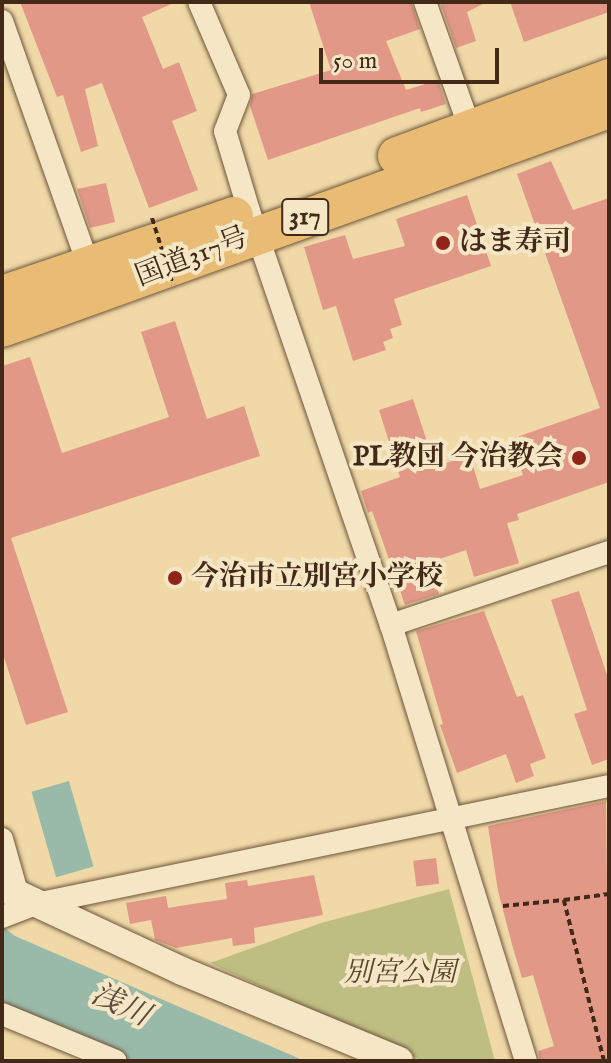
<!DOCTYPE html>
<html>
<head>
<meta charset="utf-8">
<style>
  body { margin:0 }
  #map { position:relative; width:611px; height:1063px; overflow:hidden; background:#f0d9a7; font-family:"IM FELL English","Noto Serif JP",serif }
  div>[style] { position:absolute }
  .green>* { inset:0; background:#bebe83 }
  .water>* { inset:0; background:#9abaa9; transform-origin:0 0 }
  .building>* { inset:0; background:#e19887; transform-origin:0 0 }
  .path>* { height:4px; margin-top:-2px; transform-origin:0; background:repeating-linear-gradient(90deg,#432917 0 6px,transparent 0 10px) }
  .roads { filter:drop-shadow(0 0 2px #6e553b) drop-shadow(0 0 2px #6e553b) }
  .minor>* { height:22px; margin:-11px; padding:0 11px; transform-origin:11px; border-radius:11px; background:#f5e6c6 }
  .tertiary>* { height:28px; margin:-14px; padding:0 14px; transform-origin:14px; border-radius:14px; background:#f5e6c6 }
  .trunk>* { height:38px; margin:-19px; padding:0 19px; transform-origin:19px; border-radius:19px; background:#e8bc74 }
  .path-bridge>* { height:4px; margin-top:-2px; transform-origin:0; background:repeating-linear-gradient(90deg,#432917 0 6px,transparent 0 10px) }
  .dots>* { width:22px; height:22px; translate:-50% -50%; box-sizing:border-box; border:4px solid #f5e6c6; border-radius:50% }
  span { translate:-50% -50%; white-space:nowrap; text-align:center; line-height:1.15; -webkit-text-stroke:8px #f5e6c6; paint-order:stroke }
  .shield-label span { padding:2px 6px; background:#f5e6c6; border:2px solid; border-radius:6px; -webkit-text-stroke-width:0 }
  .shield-label { font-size:26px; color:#432917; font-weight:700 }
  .poi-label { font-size:28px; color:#432917; font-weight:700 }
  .left { translate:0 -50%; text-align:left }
  .right { translate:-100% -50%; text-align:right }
  .street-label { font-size:28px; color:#432917 }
  .park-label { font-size:28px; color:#5c472d; font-style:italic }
  .water-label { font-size:30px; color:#594d3c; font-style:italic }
  .frame { position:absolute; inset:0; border:4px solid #432917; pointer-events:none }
  .scale { position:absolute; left:319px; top:48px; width:180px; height:36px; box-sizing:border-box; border:4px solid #432917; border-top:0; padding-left:10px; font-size:24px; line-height:28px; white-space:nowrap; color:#432917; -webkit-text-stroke:6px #f5e6c6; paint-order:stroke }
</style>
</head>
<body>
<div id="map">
  <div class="green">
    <i style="clip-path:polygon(449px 889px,495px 1061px,423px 1061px,210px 963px,321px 923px)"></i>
  </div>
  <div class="water">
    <i style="left:69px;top:781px;width:89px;height:39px;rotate:74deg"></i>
    <i style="clip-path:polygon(2px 926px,15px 936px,305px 1061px,129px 1061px,46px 1026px,2px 1003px)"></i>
  </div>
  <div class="building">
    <i style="clip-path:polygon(20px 2px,176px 2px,142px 17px,163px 69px,179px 62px,197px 111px,172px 121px,198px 190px,149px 208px,102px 83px,85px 89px,98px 146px,81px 152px,63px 95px,57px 97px)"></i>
    <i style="clip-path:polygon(309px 2px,411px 2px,420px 29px,386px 41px,406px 90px,438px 80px,446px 104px,421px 112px,420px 108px,268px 160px,250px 106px,252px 94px,331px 70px)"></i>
    <i style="clip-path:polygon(440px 2px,487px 2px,467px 12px,476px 41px,456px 48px)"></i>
    <i style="clip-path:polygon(510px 2px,609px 2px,609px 12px,524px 42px)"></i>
    <i style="clip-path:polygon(551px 161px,573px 210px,609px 198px,609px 482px,517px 514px,519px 520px,507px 523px,519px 563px,474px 577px,466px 550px,428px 563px,439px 594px,405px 605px,372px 511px,368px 513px,361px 491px,400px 477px,379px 410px,413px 399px,435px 466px,470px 456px,480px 489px,523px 475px,511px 439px,600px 408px,517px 174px)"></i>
    <i style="clip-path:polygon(106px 183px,115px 222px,90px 228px,77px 189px)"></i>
    <i style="clip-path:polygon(467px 195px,491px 266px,394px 299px,402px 325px,390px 329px,393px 338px,383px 342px,386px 350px,353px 361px,336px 306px,323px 310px,304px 247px,345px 235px,353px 259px,405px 246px,396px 219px)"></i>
    <i style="clip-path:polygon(175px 321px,207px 419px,244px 406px,260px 456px,11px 538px,68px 712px,26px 725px,2px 651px,2px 366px,30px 357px,62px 453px,169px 417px,141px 332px)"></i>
    <i style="clip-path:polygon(579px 591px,609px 681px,609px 759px,592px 765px,574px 714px,587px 710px,551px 600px)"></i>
    <i style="clip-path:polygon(484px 611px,517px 697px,523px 695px,546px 758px,530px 764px,534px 776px,516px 783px,506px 754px,457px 773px,440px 725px,443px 724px,416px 631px)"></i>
    <i style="clip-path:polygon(606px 801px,609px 1061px,540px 1061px,538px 1051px,554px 1046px,533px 975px,522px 978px,513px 948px,498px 891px,488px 826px)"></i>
    <i style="left:436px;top:858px;width:26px;height:23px;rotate:83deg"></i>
    <i style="clip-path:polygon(314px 875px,323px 915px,254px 928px,255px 943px,233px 946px,232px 938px,176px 948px,155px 940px,151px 920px,130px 924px,126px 903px,166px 896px,168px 908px,192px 904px,227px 899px,225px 883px,247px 880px,248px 886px)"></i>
  </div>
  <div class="path">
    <i style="left:503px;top:906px;width:61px;rotate:-5.6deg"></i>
    <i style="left:604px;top:1061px;width:166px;rotate:-104deg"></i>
    <i style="left:564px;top:900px;width:45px;rotate:-7.6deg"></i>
  </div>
  <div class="roads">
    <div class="minor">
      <i style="left:199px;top:2px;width:101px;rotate:66.7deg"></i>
      <i style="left:239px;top:95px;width:39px;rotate:111deg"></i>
      <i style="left:225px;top:131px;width:84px;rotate:73.3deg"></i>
      <i style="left:249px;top:211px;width:438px;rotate:71.1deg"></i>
      <i style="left:391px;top:625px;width:456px;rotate:72.8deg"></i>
      <i style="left:425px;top:2px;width:143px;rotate:70.4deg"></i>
      <i style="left:2px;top:21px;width:267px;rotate:70.5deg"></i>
      <i style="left:391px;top:625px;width:230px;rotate:-18.5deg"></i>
      <i style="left:2px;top:839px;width:59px;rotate:74.3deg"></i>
      <i style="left:2px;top:917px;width:36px;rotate:-21deg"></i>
      <i style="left:36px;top:904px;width:585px;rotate:-11.64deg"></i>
      <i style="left:2px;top:1014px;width:123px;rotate:22.4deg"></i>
    </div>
    <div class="tertiary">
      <i style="left:2px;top:887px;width:199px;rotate:25deg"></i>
      <i style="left:182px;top:971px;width:235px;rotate:22.5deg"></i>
    </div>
    <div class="trunk">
      <i style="left:397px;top:156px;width:226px;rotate:-20.2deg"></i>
      <i style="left:2px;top:295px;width:245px;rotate:-18.8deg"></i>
      <i style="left:2px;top:328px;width:645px;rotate:-19.84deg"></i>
    </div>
  </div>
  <div class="path-bridge">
    <i style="left:152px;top:218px;width:70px;rotate:72.6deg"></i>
  </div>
  <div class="dots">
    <i style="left:443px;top:243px;background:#8f2418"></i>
    <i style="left:579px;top:458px;background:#8f2418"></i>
    <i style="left:175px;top:578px;background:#8f2418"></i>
  </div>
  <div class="shield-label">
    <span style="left:305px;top:217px">317</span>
  </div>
  <div class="poi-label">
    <span class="left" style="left:459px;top:243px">はま寿司</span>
    <span class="right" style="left:563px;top:458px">PL教団 今治教会</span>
    <span class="left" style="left:191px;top:578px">今治市立別宮小学校</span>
  </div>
  <div class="street-label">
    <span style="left:192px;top:258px;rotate:-21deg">国道317号</span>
  </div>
  <div class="park-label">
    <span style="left:400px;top:974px">別宮公園</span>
  </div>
  <div class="water-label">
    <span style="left:120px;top:1006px;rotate:25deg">浅川</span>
  </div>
  <div class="frame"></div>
  <div class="scale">50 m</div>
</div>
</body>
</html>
